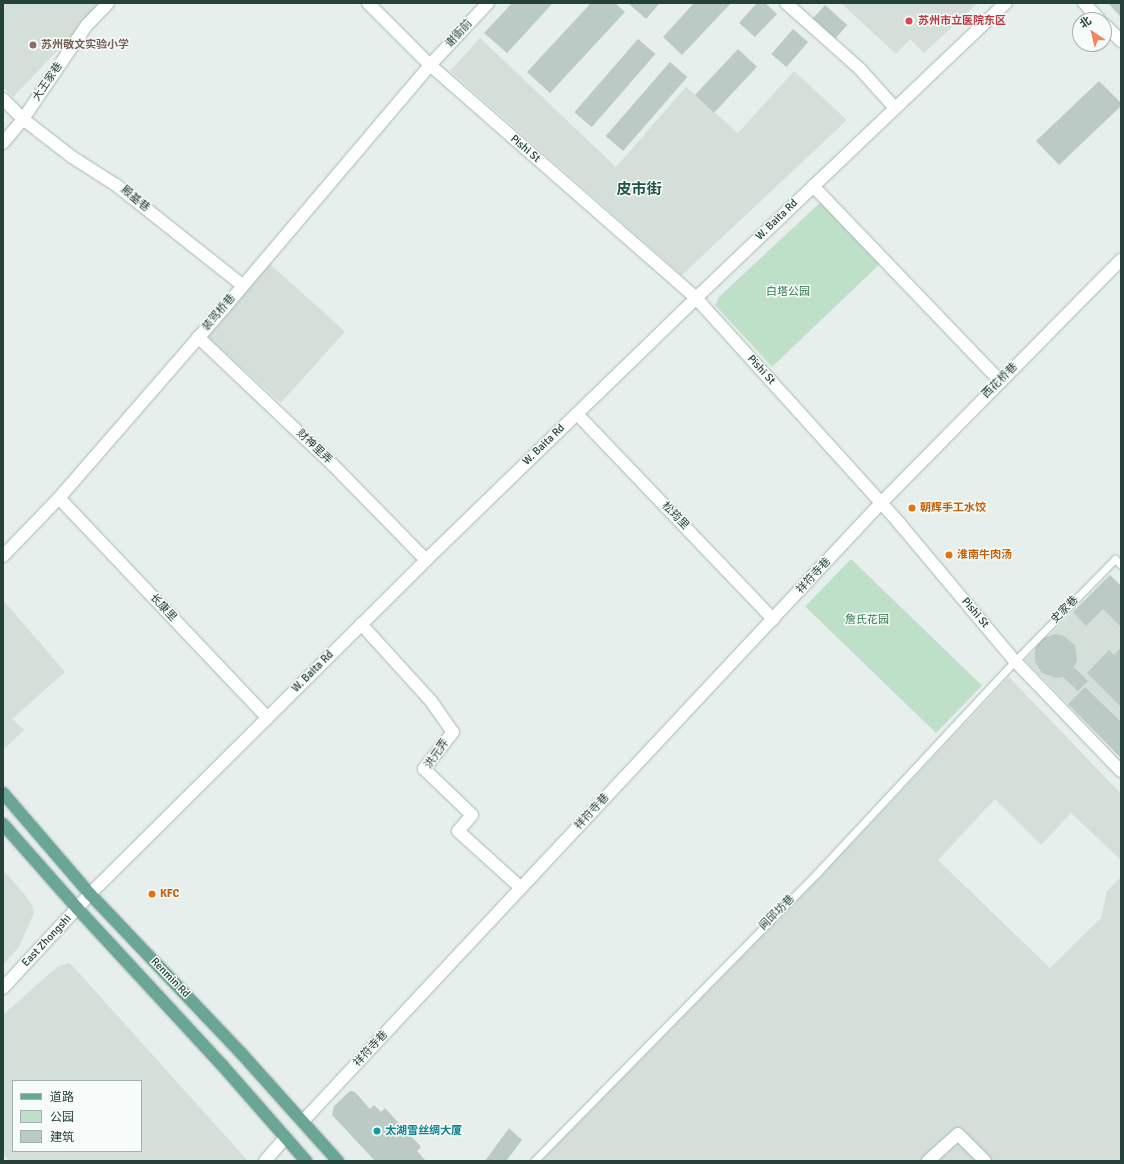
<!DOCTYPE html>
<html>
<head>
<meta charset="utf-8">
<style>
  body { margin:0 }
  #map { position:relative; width:1124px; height:1164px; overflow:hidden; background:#e6efeb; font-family:Signika,"Noto Sans SC",sans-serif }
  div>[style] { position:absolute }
  .built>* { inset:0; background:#d4dfda; transform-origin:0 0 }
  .green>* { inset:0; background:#bfe0c8; transform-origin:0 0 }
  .building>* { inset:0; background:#bbcac4; transform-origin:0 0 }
  .roads { filter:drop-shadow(0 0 1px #a8b8b2) drop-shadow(0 0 1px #a8b8b2) }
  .lane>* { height:7px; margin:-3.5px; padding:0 3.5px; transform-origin:3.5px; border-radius:3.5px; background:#fff }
  .street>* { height:12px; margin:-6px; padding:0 6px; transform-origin:6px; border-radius:6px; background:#fff }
  .secondary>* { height:12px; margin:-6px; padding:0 6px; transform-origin:6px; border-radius:6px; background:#fff }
  .primary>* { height:12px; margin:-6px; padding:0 6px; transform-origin:6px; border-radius:6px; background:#6aa596 }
  .dots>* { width:11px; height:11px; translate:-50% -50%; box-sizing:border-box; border:2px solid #f7fbf9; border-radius:50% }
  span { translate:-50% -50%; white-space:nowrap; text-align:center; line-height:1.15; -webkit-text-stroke:3px #f7fbf9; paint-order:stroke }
  .health-label { font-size:11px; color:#be3a42; font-weight:700 }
  .left { translate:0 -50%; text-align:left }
  .street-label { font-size:11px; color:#24423a }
  .education-label { font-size:11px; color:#785e54; font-weight:700 }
  .park-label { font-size:11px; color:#2d7a4b }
  .food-label { font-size:11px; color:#c56008; font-weight:700 }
  .culture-label { font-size:11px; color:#0d838f; font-weight:700 }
  .district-label { font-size:15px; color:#1f5548; font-weight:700 }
  .frame { position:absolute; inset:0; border:4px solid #24423a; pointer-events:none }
  .legend { position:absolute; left:12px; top:1080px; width:130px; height:72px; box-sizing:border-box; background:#f7fbf9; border:1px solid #a3b1ad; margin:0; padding:5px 7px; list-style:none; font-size:12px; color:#24423a }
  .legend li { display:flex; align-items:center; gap:8px; height:20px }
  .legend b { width:20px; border:1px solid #a3b1ad }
  .north { position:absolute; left:1072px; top:12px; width:40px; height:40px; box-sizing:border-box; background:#f7fbf9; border:1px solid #a3b1ad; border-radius:50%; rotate:325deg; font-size:11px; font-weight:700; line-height:16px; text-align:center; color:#24423a }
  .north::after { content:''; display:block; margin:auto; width:14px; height:18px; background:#f4845f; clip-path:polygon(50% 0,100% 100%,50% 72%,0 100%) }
</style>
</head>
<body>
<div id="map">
  <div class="built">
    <i style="clip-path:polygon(3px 3px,103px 3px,13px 97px,3px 87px)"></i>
    <i style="clip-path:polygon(841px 3px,978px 3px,924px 53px,910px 39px,896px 54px)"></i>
    <i style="clip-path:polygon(480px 38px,616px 167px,686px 87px,738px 133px,794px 71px,847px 120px,682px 275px,450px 71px)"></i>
    <i style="left:270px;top:264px;width:101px;height:96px;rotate:42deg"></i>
    <i style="clip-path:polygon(1110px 575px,1121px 586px,1121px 758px,1025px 660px)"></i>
    <i style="clip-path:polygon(3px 600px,65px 672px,12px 719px,24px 730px,3px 750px)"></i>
    <i style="clip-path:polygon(1009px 677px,1121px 794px,1121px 860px,1071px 813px,1041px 845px,995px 799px,938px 860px,1050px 968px,1101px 918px,1107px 891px,1121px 877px,1121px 1161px,541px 1161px,816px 881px)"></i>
    <i style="clip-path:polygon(3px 870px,25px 895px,32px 905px,34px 913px,19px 947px,3px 965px)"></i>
    <i style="clip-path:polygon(evenodd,70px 963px,248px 1161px,9px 1161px,3px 1154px,3px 1015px,58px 966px,70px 963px,13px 1081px,141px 1081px,141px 1151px,13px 1151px,13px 1081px)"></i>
  </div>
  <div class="green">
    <i style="clip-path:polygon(824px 199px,884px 260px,772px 367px,715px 305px,719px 297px)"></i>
    <i style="left:851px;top:559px;width:182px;height:66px;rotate:44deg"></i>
  </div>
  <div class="building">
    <i style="clip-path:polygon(512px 3px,552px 4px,507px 53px,484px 33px)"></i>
    <i style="clip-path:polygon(591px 3px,615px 3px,625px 12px,550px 93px,527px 72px)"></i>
    <i style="clip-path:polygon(628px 3px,660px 3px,646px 19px)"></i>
    <i style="clip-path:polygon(694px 3px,731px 3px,682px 55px,663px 37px)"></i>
    <i style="clip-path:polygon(757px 3px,765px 3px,777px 14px,755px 37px,739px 23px)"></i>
    <i style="clip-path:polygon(1108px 3px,1121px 3px,1121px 17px)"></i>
    <i style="left:825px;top:5px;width:30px;height:25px;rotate:42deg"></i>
    <i style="left:793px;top:29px;width:20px;height:33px;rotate:41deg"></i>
    <i style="left:638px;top:39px;width:23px;height:97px;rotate:41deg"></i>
    <i style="left:738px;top:49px;width:26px;height:63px;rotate:43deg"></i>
    <i style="left:670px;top:62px;width:23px;height:98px;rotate:41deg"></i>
    <i style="clip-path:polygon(1099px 81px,1121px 103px,1121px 106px,1059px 165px,1036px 141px)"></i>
    <i style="clip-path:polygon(1110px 575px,1121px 586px,1121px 627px,1103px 609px,1086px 626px,1073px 612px)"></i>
    <i style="clip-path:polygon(1056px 634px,1064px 636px,1075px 645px,1077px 660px,1074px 667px,1088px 681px,1078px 691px,1063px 677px,1056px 678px,1042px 673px,1035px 662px,1035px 649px,1038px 643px,1043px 638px)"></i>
    <i style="clip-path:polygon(1121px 647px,1121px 707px,1087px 673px,1109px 650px,1114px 655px)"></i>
    <i style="clip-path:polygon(1085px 687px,1121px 722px,1121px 758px,1068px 704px)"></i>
    <i style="clip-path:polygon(350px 1091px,355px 1092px,370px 1109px,374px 1105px,381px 1112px,385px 1108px,421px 1147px,417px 1151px,426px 1161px,375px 1161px,332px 1115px,334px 1106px)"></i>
    <i style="clip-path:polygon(509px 1128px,522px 1140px,506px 1161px,485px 1161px)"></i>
  </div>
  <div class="roads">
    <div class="lane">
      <i style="left:534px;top:1161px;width:404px;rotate:-45.5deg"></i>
      <i style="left:817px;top:873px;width:290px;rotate:-47deg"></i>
      <i style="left:1015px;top:661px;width:143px;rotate:-45.6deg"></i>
      <i style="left:1115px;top:559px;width:8px;rotate:45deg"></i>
    </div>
    <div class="street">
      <i style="left:786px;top:3px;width:99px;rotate:41.7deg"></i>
      <i style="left:860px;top:69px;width:52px;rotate:48.1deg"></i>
      <i style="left:1084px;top:3px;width:23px;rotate:47deg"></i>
      <i style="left:1104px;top:24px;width:24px;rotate:45deg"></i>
      <i style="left:3px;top:99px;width:28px;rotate:45deg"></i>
      <i style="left:23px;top:119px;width:62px;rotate:37.8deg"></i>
      <i style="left:72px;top:157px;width:52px;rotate:32.5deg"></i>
      <i style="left:116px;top:185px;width:161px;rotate:38.4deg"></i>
      <i style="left:3px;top:143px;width:31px;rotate:-50deg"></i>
      <i style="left:23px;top:119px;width:114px;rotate:-55.8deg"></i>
      <i style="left:87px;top:25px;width:30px;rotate:-46deg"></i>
      <i style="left:813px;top:186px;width:270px;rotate:46.2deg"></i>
      <i style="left:198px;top:337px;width:185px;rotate:43.5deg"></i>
      <i style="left:332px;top:464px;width:134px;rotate:45.6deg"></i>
      <i style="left:577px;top:414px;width:284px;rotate:46.3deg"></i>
      <i style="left:59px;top:498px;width:303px;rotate:46.5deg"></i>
      <i style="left:361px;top:624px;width:104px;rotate:47.7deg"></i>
      <i style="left:431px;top:701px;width:38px;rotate:55deg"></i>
      <i style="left:453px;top:732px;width:47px;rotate:128.1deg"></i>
      <i style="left:424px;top:769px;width:66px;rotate:43.8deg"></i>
      <i style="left:472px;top:815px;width:21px;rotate:131deg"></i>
      <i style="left:458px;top:831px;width:85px;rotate:42.1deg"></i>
      <i style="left:303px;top:1121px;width:846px;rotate:-46.92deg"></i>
      <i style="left:881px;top:503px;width:342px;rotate:-45.4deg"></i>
      <i style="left:265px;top:1161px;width:30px;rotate:-49deg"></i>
      <i style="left:928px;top:1161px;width:40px;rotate:-42deg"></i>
      <i style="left:958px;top:1134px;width:38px;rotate:45deg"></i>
    </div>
    <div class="secondary">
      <i style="left:368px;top:3px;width:88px;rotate:45deg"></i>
      <i style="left:430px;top:65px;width:354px;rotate:41.2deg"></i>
      <i style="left:696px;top:298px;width:303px;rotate:47.9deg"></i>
      <i style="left:899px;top:523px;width:180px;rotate:50deg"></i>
      <i style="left:1015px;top:661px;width:153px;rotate:46.1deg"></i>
      <i style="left:3px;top:556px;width:81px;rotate:-46deg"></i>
      <i style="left:59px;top:498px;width:253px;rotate:-49deg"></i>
      <i style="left:225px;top:307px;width:317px;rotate:-49.7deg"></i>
      <i style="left:430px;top:65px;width:85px;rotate:-46.9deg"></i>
      <i style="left:3px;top:988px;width:128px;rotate:-47.2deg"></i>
      <i style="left:90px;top:894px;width:474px;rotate:-44.8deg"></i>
      <i style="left:426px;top:560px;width:376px;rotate:-44.1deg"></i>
      <i style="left:696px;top:298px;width:428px;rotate:-43.6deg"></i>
    </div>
    <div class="primary">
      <i style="left:3px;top:793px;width:133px;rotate:49.3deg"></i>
      <i style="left:90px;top:894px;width:219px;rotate:46.5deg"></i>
      <i style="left:241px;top:1053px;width:145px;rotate:48.1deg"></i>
      <i style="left:3px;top:824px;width:112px;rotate:48.6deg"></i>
      <i style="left:77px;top:908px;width:214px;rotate:47.3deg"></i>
      <i style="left:222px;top:1065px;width:128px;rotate:48.8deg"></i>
    </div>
  </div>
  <div class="dots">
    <i style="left:909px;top:21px;background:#e0444e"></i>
    <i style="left:33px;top:45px;background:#8d6e63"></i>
    <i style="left:912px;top:508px;background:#e8710a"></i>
    <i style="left:949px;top:555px;background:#e8710a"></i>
    <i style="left:152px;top:894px;background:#e8710a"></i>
    <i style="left:377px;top:1131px;background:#0f9aa8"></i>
  </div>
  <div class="health-label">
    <span class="left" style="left:918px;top:21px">苏州市立医院东区</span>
  </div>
  <div class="street-label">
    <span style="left:459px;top:34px;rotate:-47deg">谢衙前</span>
    <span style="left:48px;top:82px;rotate:-56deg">大王家巷</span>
    <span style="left:525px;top:149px;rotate:41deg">Pishi St</span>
    <span style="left:135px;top:199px;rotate:39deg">殿基巷</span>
    <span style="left:777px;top:220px;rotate:-44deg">W. Baita Rd</span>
    <span style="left:219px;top:313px;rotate:-50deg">装驾桥巷</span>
    <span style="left:761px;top:370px;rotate:48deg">Pishi St</span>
    <span style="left:1000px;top:381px;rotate:-45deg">西花桥巷</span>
    <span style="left:544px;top:445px;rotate:-44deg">W. Baita Rd</span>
    <span style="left:314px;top:447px;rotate:44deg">财神里弄</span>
    <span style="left:675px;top:516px;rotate:46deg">松筠里</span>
    <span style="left:814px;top:576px;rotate:-47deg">祥符寺巷</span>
    <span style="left:163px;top:608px;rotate:47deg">长康里</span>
    <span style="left:1065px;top:610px;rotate:-45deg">史家巷</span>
    <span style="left:975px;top:613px;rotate:50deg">Pishi St</span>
    <span style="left:313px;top:672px;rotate:-45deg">W. Baita Rd</span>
    <span style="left:437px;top:754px;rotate:-55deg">洪元弄</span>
    <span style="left:592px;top:812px;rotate:-47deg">祥符寺巷</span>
    <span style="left:777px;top:913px;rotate:-45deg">闾邱坊巷</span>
    <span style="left:47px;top:941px;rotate:-47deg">East Zhongshi</span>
    <span style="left:170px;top:978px;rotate:46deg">Renmin Rd</span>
    <span style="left:371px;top:1049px;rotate:-47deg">祥符寺巷</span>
  </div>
  <div class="education-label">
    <span class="left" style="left:41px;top:45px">苏州敬文实验小学</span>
  </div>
  <div class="park-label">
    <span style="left:788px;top:292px">白塔公园</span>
    <span style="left:867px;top:620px">詹氏花园</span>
  </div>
  <div class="food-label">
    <span class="left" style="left:920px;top:508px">朝辉手工水饺</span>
    <span class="left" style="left:957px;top:555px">淮南牛肉汤</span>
    <span class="left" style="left:160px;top:894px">KFC</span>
  </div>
  <div class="culture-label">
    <span class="left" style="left:385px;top:1131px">太湖雪丝绸大厦</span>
  </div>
  <div class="district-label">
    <span style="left:639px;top:190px">皮市街</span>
  </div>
  <div class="frame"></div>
  <ul class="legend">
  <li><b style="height:5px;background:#6aa596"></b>道路</li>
  <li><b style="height:11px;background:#bfe0c8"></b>公园</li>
  <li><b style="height:11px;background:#bbcac4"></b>建筑</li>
  </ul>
  <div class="north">北</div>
</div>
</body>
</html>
